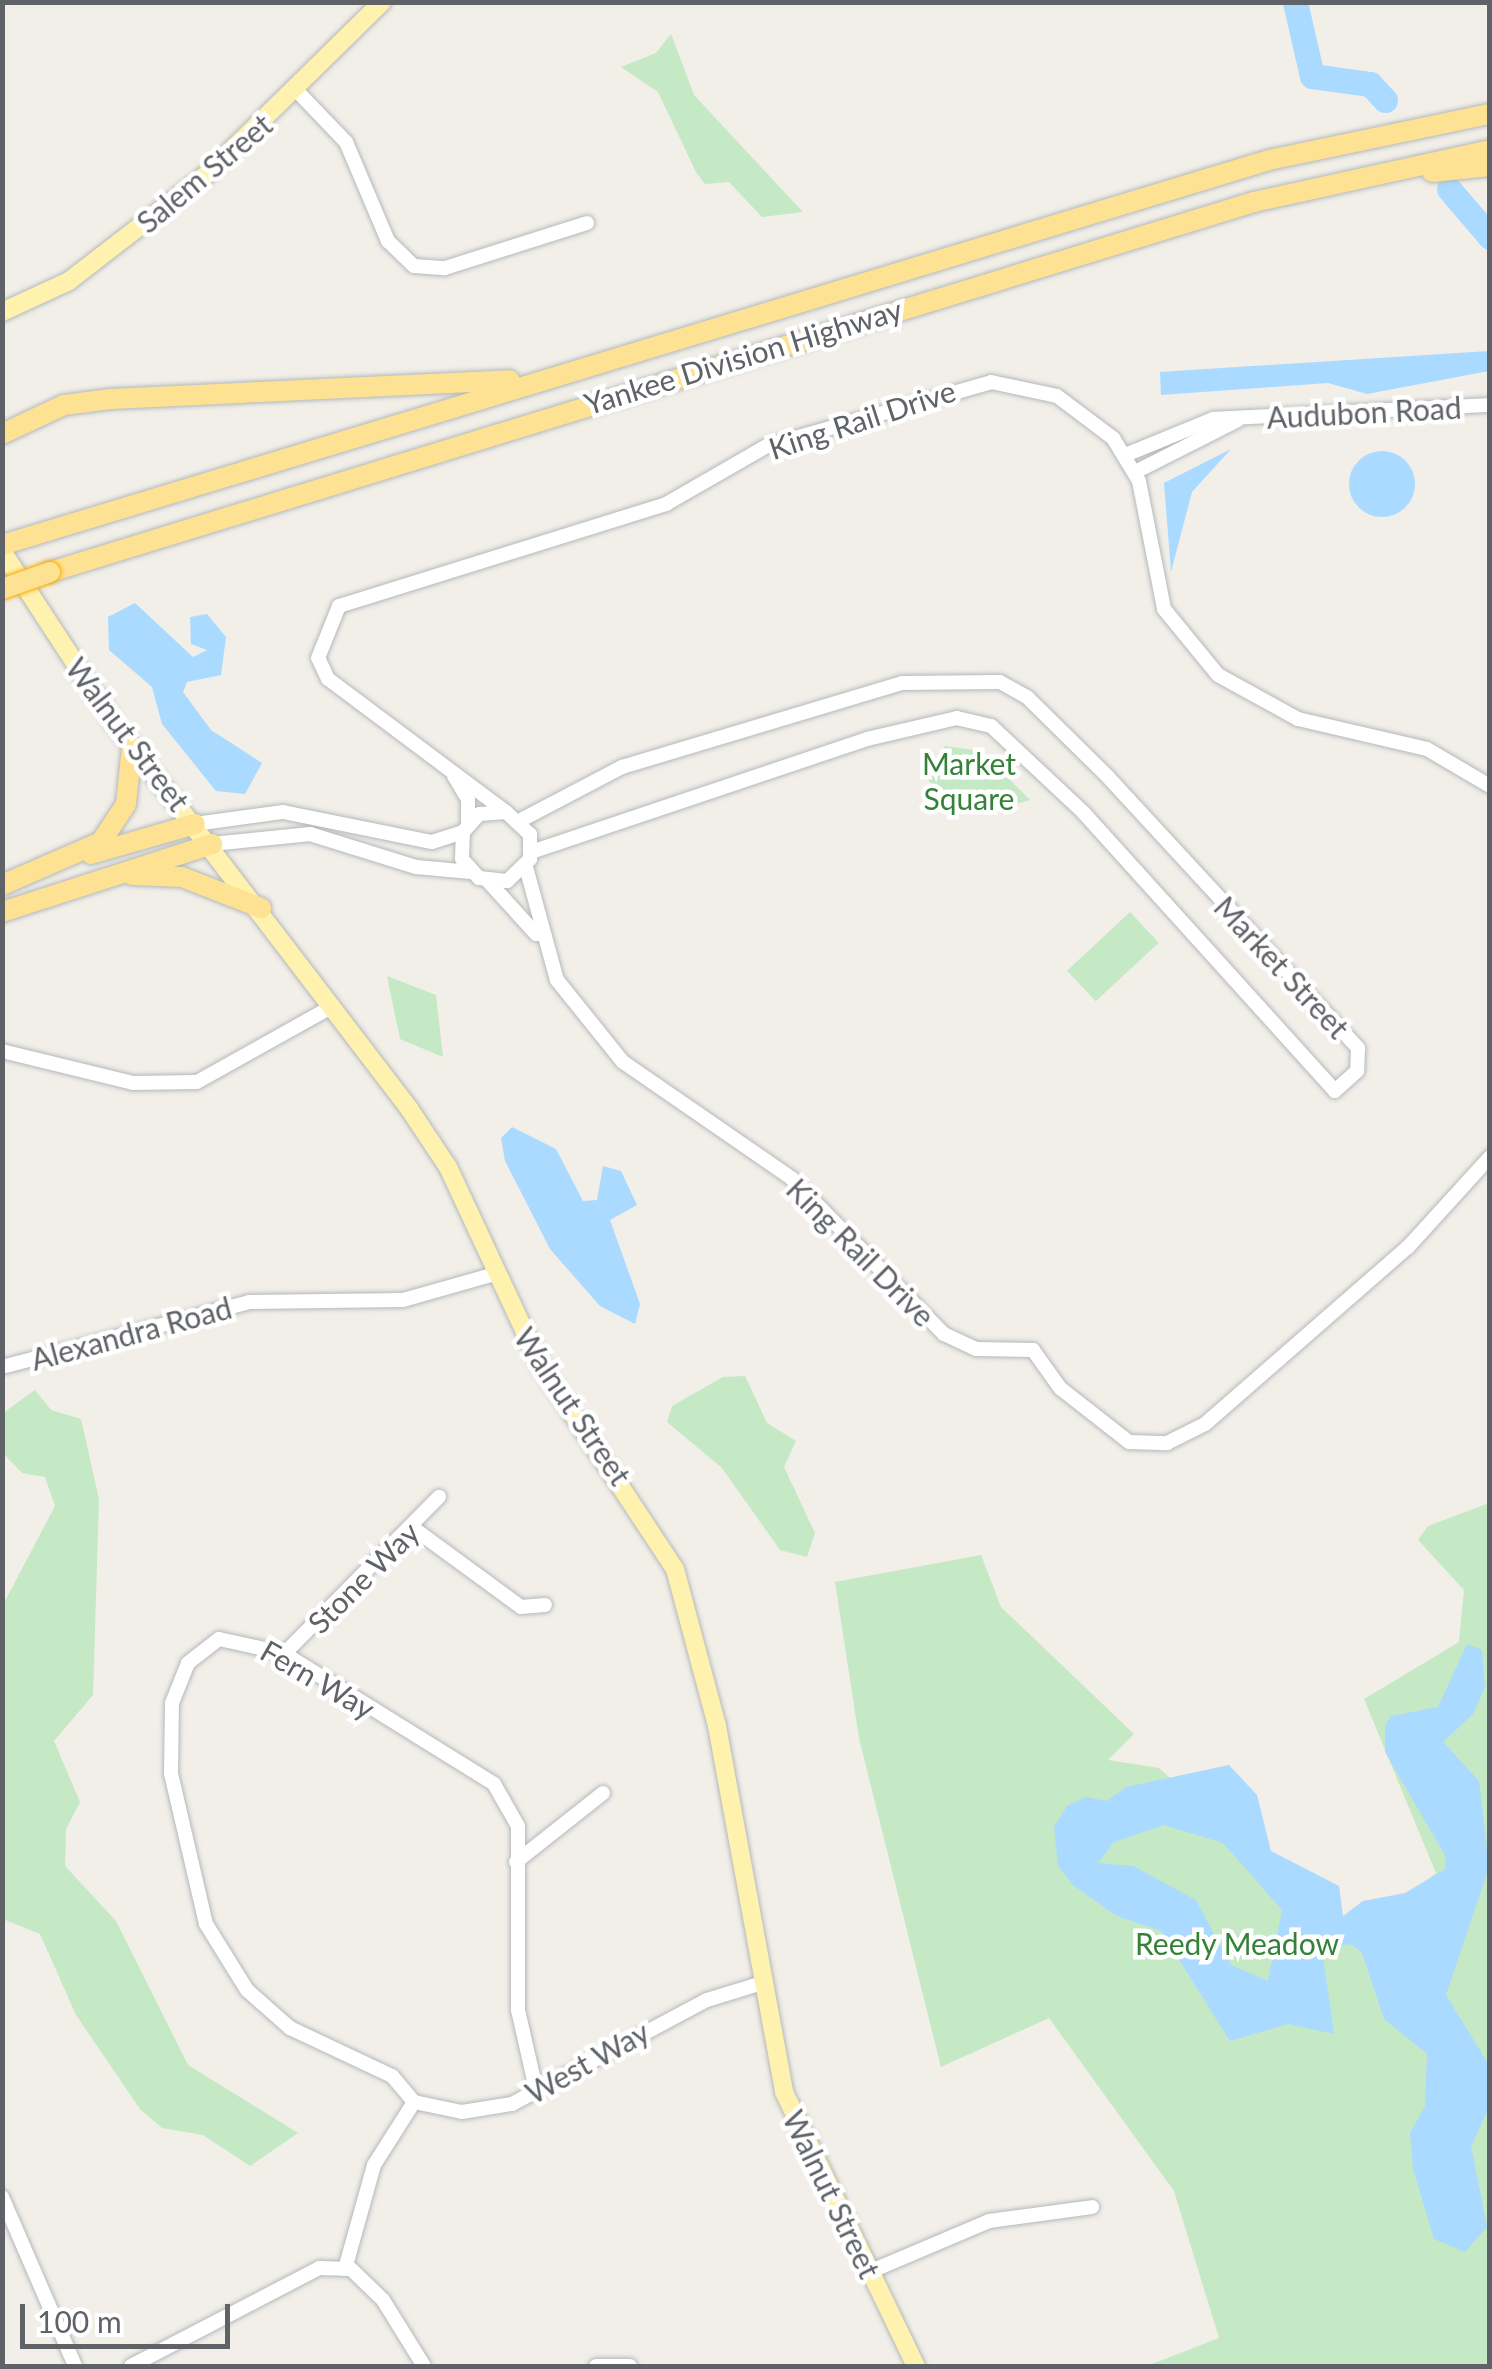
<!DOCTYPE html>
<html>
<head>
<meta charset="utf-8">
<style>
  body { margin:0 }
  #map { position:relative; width:1492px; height:2369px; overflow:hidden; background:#f1efe8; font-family:Lato,sans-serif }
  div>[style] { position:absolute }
  .green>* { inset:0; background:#c5e8c5; transform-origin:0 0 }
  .water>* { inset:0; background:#aadaff }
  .round { border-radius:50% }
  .river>* { height:25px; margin:-12.5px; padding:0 12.5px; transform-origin:12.5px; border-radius:12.5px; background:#aadaff }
  .roads { filter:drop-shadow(0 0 2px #b5b8bc) drop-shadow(0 0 2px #b5b8bc) }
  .minor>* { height:14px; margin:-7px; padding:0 7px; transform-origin:7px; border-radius:7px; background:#fff }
  .major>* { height:18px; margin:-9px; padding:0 9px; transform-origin:9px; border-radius:9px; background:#fff2af }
  .highway>* { height:20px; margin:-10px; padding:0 10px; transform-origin:10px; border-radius:10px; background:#fde293 }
  .bridges { filter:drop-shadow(0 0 2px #f9ab00) drop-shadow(0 0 2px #f9ab00) }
  .highway-bridge>* { height:20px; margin:-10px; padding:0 10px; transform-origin:10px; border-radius:10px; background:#fde293 }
  span { translate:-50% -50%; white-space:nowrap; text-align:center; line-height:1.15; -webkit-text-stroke:9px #fff; paint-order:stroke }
  .street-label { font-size:30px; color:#5f6368 }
  .park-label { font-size:30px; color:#348238 }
  .frame { position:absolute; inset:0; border:5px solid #5f6368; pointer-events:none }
  .scale { position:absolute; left:20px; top:2304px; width:210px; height:45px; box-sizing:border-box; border:5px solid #5f6368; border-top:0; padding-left:12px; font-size:30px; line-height:35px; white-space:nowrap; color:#5f6368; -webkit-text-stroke:8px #fff; paint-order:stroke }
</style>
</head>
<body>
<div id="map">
  <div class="green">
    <i style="clip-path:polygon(671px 34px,694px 95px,803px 212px,762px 217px,729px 182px,705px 184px,696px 172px,658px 92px,621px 67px,656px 53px)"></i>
    <i style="clip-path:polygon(945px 746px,981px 751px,1030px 800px,985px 812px,950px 808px,925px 776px)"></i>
    <i style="left:1130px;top:912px;width:42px;height:86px;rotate:47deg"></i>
    <i style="clip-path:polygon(387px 976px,436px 995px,443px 1057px,400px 1039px)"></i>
    <i style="clip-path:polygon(745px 1376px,767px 1423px,796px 1441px,784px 1467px,815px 1533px,807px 1557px,780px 1550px,722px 1468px,667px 1422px,672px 1406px,723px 1377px)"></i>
    <i style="clip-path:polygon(35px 1390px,51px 1410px,81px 1419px,99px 1499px,93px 1695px,54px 1741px,80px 1802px,66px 1829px,65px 1866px,116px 1921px,188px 2065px,298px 2133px,250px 2166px,203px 2135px,162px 2128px,140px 2109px,76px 2015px,40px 1934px,3px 1919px,3px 1605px,55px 1506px,45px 1477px,22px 1473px,3px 1453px,3px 1413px)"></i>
    <i style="clip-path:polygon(1489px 1503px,1489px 2366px,1147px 2366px,1219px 2338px,1174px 2191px,1049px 2018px,941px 2067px,859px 1738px,835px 1582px,981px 1555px,1001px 1607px,1134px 1734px,1108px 1760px,1159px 1768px,1322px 1915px,1372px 1925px,1436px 1873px,1364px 1699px,1459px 1642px,1464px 1590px,1418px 1540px,1428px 1526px)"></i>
  </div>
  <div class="water">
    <i style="clip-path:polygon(1489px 351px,1489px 371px,1367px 394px,1328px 383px,1161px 395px,1160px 372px)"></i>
    <i style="clip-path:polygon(1231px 449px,1192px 492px,1171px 572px,1164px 483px)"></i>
    <i class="round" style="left:1349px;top:451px;width:66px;height:66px"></i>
    <i style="clip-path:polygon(135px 603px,193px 657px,207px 650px,191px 644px,190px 617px,207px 614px,226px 637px,221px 675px,187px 682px,183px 692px,211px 730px,262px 763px,245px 794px,216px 791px,162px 724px,152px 687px,109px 650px,108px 617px)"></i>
    <i style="clip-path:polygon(512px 1127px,556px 1149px,583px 1201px,597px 1200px,603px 1166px,621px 1171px,637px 1205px,610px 1220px,640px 1304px,635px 1324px,600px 1306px,550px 1249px,505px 1161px,501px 1138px)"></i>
    <i style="clip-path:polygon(evenodd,1467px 1644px,1482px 1650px,1485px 1687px,1473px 1714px,1443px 1742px,1479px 1781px,1489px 1867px,1446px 1995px,1489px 2065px,1490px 2106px,1471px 2146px,1487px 2227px,1465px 2252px,1434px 2239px,1413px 2169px,1410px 2133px,1425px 2106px,1427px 2054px,1384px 2019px,1362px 1953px,1351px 1944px,1322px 1949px,1334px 2034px,1288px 2024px,1230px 2041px,1161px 1931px,1115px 1915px,1073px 1885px,1058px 1866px,1054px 1827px,1067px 1806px,1086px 1797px,1107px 1801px,1126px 1787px,1229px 1765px,1257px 1795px,1271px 1851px,1339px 1886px,1343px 1916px,1363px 1901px,1405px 1893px,1445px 1869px,1446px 1857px,1385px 1752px,1385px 1726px,1391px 1716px,1438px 1707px,1467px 1644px,1164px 1825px,1223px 1843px,1282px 1910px,1268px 1981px,1231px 1965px,1196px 1900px,1133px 1866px,1098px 1863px,1114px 1842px,1164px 1825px)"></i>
  </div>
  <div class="river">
    <i style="left:1295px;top:2px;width:76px;rotate:77.1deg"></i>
    <i style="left:1312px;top:76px;width:59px;rotate:7.9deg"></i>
    <i style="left:1370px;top:84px;width:22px;rotate:47deg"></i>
    <i style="left:1449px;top:189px;width:63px;rotate:49.5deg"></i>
  </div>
  <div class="roads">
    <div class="minor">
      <i style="left:298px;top:92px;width:69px;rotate:46.2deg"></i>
      <i style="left:346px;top:142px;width:108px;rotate:67deg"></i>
      <i style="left:388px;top:241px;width:36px;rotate:44deg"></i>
      <i style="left:414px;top:266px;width:31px;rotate:4deg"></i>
      <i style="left:445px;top:268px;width:149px;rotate:-17.6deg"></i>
      <i style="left:1125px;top:455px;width:95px;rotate:-22.2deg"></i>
      <i style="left:1213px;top:419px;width:277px;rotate:-2.9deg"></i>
      <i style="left:1135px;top:472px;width:115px;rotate:-26.8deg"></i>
      <i style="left:454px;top:776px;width:27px;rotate:59deg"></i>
      <i style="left:468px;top:799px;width:24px;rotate:90deg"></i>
      <i style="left:506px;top:812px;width:222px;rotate:-143.2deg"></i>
      <i style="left:328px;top:679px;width:23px;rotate:-115deg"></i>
      <i style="left:318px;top:658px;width:56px;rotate:-68deg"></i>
      <i style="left:339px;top:606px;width:343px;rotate:-17.3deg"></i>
      <i style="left:666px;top:504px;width:116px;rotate:-29.9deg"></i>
      <i style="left:767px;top:446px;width:233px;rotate:-15.9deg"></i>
      <i style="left:991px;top:382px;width:67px;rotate:12deg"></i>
      <i style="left:1057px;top:396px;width:70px;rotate:36.9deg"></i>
      <i style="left:1113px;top:438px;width:50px;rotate:58.8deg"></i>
      <i style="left:1139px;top:481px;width:130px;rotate:78.9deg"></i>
      <i style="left:1164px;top:609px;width:85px;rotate:50.7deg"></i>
      <i style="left:1218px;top:675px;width:91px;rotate:28.8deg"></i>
      <i style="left:1298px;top:719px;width:132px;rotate:13.1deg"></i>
      <i style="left:1427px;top:749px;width:73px;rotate:30.4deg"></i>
      <i style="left:521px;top:820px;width:114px;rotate:-27.7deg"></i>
      <i style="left:622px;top:767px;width:292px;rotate:-16.7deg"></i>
      <i style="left:902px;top:683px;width:98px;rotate:-0.6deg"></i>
      <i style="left:1000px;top:682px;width:31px;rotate:29deg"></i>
      <i style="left:1027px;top:697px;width:114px;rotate:44.6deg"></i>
      <i style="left:1108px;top:777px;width:369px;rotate:47.3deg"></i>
      <i style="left:1358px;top:1048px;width:23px;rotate:92deg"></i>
      <i style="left:1357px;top:1071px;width:30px;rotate:138deg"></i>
      <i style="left:1335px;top:1091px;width:376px;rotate:-132.1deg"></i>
      <i style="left:1083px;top:812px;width:126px;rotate:-136.9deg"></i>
      <i style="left:991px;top:726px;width:35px;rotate:-167deg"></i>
      <i style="left:957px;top:718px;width:92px;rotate:166.9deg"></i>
      <i style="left:867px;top:739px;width:354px;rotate:161.4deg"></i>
      <i style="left:195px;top:824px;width:89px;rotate:-7.8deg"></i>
      <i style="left:283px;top:812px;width:152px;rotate:11.4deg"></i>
      <i style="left:432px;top:842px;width:33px;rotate:-18deg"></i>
      <i style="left:463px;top:832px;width:24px;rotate:-48deg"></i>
      <i style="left:479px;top:814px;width:27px;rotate:-4deg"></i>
      <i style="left:506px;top:812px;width:33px;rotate:43deg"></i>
      <i style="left:530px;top:834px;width:25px;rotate:90deg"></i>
      <i style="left:530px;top:859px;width:32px;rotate:136deg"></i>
      <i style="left:507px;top:881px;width:28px;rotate:-174deg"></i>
      <i style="left:479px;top:878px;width:25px;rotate:-132deg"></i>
      <i style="left:462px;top:859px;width:27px;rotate:-88deg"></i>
      <i style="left:212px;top:844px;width:99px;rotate:-5.8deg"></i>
      <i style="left:310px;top:834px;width:111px;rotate:17.3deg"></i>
      <i style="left:416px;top:867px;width:55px;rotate:5.2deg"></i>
      <i style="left:526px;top:867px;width:117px;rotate:74.7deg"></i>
      <i style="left:557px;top:980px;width:105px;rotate:51.2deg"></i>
      <i style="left:623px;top:1062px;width:204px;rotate:34.6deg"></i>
      <i style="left:791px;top:1178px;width:219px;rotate:45.6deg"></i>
      <i style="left:944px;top:1334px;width:35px;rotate:25deg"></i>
      <i style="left:976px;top:1349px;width:57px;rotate:1deg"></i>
      <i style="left:1033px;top:1350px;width:47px;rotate:54.6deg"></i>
      <i style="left:1060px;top:1388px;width:88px;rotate:38deg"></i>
      <i style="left:1129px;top:1442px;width:38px;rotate:2deg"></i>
      <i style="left:1167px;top:1443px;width:42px;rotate:-26.6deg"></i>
      <i style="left:1205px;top:1424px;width:269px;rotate:-41.1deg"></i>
      <i style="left:1408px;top:1247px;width:122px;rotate:-47.7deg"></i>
      <i style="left:488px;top:881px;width:72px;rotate:47.8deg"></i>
      <i style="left:2px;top:1051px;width:135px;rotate:13.7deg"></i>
      <i style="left:133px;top:1083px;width:64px;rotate:-0.9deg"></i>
      <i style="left:197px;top:1082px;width:156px;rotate:-29.2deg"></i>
      <i style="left:2px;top:1367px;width:255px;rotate:-14.7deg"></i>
      <i style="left:249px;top:1302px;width:154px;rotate:-0.7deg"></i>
      <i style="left:403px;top:1300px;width:96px;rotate:-15.8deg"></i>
      <i style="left:413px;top:1528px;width:134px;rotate:36.2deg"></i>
      <i style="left:521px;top:1607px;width:24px;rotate:-5deg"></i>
      <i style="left:284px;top:1654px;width:221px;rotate:-45.4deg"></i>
      <i style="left:516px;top:1862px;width:111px;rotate:-38.4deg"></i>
      <i style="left:414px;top:2102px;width:34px;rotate:-130deg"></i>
      <i style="left:392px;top:2076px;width:113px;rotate:-154.8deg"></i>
      <i style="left:290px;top:2028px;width:57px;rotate:-138.5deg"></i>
      <i style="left:247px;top:1990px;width:78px;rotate:-121.8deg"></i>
      <i style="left:206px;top:1924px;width:154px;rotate:-103.1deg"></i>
      <i style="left:171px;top:1774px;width:71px;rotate:-89.2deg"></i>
      <i style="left:172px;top:1703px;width:43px;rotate:-68.2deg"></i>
      <i style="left:188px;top:1663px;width:39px;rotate:-38deg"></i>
      <i style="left:219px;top:1639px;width:66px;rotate:12.3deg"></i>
      <i style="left:283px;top:1653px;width:248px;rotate:31.8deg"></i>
      <i style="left:494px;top:1784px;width:48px;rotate:60.3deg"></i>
      <i style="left:518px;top:1826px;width:184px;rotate:90deg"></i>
      <i style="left:518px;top:2010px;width:81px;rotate:77.2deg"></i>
      <i style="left:2px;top:2197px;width:184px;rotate:66.6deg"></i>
      <i style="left:345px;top:2269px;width:108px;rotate:-74.4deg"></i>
      <i style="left:374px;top:2165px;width:75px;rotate:-57.6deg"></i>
      <i style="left:414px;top:2102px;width:49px;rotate:11.8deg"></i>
      <i style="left:462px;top:2112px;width:51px;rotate:-9.1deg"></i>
      <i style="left:512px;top:2104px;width:221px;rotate:-28.1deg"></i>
      <i style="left:707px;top:2000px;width:54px;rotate:-17.1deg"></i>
      <i style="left:869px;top:2272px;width:130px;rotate:-23deg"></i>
      <i style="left:989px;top:2221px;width:104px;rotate:-7.7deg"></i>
      <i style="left:131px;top:2366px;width:212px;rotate:-27.5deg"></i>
      <i style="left:319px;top:2268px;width:32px;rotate:2deg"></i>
      <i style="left:351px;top:2269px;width:45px;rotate:44.1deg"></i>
      <i style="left:383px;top:2300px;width:78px;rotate:58.2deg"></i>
      <i style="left:596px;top:2366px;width:34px"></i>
    </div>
    <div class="major">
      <i style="left:2px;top:312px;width:74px;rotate:-24.8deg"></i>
      <i style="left:69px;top:281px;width:173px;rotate:-37.7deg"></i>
      <i style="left:206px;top:175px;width:247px;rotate:-44.5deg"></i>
      <i style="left:2px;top:551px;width:202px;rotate:56.9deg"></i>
      <i style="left:112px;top:720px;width:491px;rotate:52.6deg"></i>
      <i style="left:410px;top:1110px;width:69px;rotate:56.3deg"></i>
      <i style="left:448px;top:1167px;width:220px;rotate:65deg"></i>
      <i style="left:541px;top:1366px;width:243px;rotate:56.6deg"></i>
      <i style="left:675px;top:1569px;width:163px;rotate:75deg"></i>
      <i style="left:717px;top:1726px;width:372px;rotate:79.6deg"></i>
      <i style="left:784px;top:2092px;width:304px;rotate:64.3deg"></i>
    </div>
    <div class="highway">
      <i style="left:1432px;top:172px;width:58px;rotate:-5.9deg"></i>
      <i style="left:2px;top:434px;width:68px;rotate:-25.1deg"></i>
      <i style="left:64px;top:405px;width:47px;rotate:-7.3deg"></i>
      <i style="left:111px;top:399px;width:399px;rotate:-2.7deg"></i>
      <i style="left:2px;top:545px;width:1324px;rotate:-16.9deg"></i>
      <i style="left:1269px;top:160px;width:226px;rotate:-11.8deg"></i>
      <i style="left:50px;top:572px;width:1260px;rotate:-17.08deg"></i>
      <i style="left:1254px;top:202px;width:242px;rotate:-12.4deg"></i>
      <i style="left:91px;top:854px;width:108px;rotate:-16.1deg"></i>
      <i style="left:132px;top:875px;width:50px;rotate:2.3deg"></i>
      <i style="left:182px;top:877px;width:85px;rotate:21.4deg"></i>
      <i style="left:2px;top:885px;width:108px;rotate:-23.5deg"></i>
      <i style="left:101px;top:842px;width:45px;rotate:-56.7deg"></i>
      <i style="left:126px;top:804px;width:57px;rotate:-84deg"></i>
      <i style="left:2px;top:912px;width:221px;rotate:-17.9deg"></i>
    </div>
  </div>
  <div class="bridges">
    <div class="highway-bridge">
      <i style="left:2px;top:589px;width:51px;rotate:-19.5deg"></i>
    </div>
  </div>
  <div class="street-label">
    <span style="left:204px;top:173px;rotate:-40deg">Salem Street</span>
    <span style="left:743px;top:356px;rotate:-17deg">Yankee Division Highway</span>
    <span style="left:1364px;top:412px;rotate:-3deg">Audubon Road</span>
    <span style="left:862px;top:419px;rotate:-18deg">King Rail Drive</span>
    <span style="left:128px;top:734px;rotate:53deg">Walnut Street</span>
    <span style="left:1282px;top:967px;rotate:47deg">Market Street</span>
    <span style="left:861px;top:1252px;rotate:45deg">King Rail Drive</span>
    <span style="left:131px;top:1333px;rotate:-15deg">Alexandra Road</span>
    <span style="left:573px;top:1406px;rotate:56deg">Walnut Street</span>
    <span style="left:363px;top:1577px;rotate:-45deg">Stone Way</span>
    <span style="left:318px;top:1679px;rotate:30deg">Fern Way</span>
    <span style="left:587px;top:2062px;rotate:-29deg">West Way</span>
    <span style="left:832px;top:2194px;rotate:64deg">Walnut Street</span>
  </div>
  <div class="park-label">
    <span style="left:969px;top:780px">Market<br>Square</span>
    <span style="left:1237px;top:1943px">Reedy Meadow</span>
  </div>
  <div class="frame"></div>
  <div class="scale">100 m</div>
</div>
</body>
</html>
